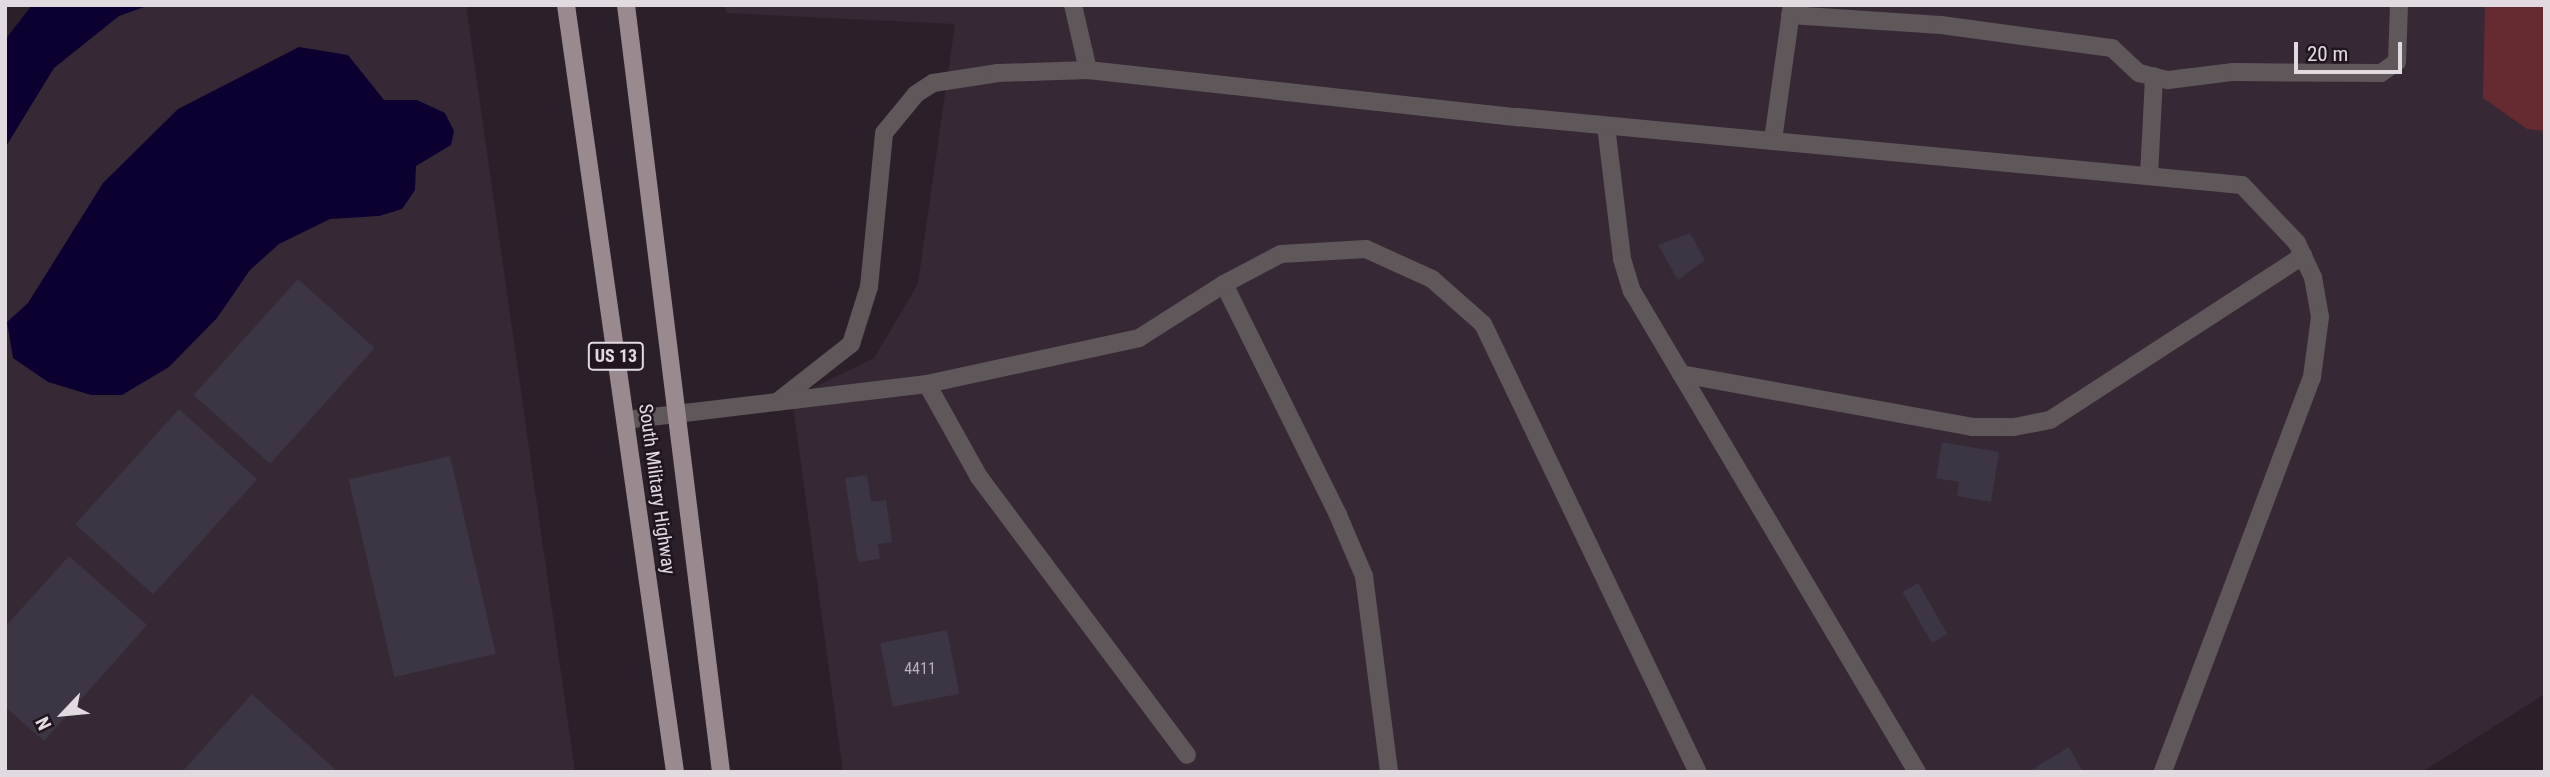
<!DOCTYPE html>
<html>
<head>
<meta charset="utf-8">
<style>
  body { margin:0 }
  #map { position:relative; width:2550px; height:777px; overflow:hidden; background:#2b202a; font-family:"Roboto Condensed",sans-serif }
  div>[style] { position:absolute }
  .built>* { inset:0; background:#372836 }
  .green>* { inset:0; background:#662a31 }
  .water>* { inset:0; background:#0b0030 }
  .building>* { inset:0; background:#3c3543; transform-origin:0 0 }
  .service>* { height:18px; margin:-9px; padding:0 9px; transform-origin:9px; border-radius:9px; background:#5f575a }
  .minor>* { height:18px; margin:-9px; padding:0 9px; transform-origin:9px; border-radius:9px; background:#5f575a }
  .primary>* { height:18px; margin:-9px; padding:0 9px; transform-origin:9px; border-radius:9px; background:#9a8a90 }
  span { translate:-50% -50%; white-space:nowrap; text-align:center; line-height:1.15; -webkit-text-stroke:5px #211620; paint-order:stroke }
  .number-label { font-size:16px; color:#b8b1ba }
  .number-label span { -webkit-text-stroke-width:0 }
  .shield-label span { padding:2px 5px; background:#211620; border:2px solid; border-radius:5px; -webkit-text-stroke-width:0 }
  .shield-label { font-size:18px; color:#e2dae1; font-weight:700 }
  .street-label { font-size:19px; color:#e2dae1 }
  .frame { position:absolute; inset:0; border:7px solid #e2dae1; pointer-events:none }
  .north { position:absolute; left:28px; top:679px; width:70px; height:70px; -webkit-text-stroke:5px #211620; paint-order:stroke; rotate:244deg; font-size:19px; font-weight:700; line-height:28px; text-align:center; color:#e2dae1 }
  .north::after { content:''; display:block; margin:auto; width:24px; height:32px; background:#e2dae1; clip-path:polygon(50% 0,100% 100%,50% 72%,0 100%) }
  .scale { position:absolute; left:2294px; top:42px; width:108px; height:32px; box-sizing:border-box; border:4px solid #e2dae1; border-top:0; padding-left:9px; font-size:21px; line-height:24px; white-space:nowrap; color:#e2dae1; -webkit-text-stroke:5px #211620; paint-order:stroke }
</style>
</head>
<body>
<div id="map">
  <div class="built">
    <i style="clip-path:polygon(47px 5px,466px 5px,575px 772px,5px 772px,5px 64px)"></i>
    <i style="clip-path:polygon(725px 5px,2545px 5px,2545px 694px,2422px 772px,843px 772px,792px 398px,874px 358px,918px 284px,955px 24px,726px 13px)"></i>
  </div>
  <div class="green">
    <i style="clip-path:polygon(2485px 5px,2545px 5px,2545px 131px,2527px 129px,2483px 98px)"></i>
  </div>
  <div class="water">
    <i style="clip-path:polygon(32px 5px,150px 5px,119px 16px,54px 68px,5px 148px,5px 40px)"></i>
    <i style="clip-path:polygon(299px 47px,348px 55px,384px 100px,417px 100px,445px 113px,454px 131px,451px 145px,416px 166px,415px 190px,402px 209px,379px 216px,330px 219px,279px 244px,250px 270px,217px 318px,169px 367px,122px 395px,91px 395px,48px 382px,13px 358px,7px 322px,28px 303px,103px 183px,178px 109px)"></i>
  </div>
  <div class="building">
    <i style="clip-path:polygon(1690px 233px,1705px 260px,1678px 280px,1658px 245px)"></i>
    <i style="left:298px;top:279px;width:103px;height:156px;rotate:42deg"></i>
    <i style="left:179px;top:409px;width:105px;height:155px;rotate:42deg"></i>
    <i style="clip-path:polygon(1942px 442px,1999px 452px,1991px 502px,1957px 496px,1959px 482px,1936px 478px)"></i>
    <i style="left:450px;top:456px;width:203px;height:104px;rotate:77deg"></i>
    <i style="clip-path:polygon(867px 475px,871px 502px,886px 500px,892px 542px,878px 544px,880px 559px,858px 562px,845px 478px)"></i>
    <i style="clip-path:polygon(69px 556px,147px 625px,44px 741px,5px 707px,5px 627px)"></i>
    <i style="left:1918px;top:583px;width:59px;height:18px;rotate:60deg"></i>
    <i style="left:947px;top:630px;width:65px;height:68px;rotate:79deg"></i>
    <i style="clip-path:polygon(252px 694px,338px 772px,182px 772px)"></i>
    <i style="clip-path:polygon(2069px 747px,2083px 772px,2028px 772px)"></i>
  </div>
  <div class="service">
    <i style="left:1073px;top:5px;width:67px;rotate:77deg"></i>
    <i style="left:1790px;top:15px;width:151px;rotate:3.8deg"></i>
    <i style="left:1941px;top:25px;width:173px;rotate:7.7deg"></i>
    <i style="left:2112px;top:48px;width:37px;rotate:43deg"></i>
    <i style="left:2139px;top:73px;width:30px;rotate:14deg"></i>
    <i style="left:2168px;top:80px;width:64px;rotate:-7.1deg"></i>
    <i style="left:2232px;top:72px;width:149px;rotate:0.4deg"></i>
    <i style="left:2381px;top:73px;width:19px;rotate:-35deg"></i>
    <i style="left:2397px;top:62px;width:57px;rotate:-88deg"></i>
    <i style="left:1606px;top:126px;width:134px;rotate:83.1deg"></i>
    <i style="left:1622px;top:259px;width:34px;rotate:73deg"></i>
    <i style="left:1632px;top:291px;width:559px;rotate:59.35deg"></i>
    <i style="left:1773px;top:140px;width:136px;rotate:-82deg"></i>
    <i style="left:2149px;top:176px;width:100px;rotate:-87.1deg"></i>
    <i style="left:1224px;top:284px;width:258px;rotate:63.7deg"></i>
    <i style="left:1338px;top:515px;width:66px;rotate:66.9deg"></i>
    <i style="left:1364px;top:576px;width:198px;rotate:82.7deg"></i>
    <i style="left:1681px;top:374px;width:296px;rotate:10.3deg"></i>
    <i style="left:1972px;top:427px;width:42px"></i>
    <i style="left:2014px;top:427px;width:37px;rotate:-11deg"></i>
    <i style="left:2050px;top:420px;width:302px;rotate:-33deg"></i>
    <i style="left:927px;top:384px;width:107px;rotate:60.8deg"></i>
    <i style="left:979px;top:477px;width:347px;rotate:53.2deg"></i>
    <i style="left:777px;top:402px;width:94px;rotate:-38.1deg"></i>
    <i style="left:851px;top:344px;width:60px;rotate:-72.5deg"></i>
    <i style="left:869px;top:287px;width:155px;rotate:-84.4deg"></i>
    <i style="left:884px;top:133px;width:50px;rotate:-50.6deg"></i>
    <i style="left:916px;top:94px;width:20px;rotate:-33deg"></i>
    <i style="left:933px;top:83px;width:66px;rotate:-8.7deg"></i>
    <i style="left:998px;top:73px;width:90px;rotate:-1.9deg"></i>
    <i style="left:1088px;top:70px;width:432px;rotate:6.3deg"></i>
    <i style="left:1517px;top:117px;width:728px;rotate:5.36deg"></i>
    <i style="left:2242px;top:185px;width:80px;rotate:46.5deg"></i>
    <i style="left:2297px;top:243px;width:38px;rotate:65deg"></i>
    <i style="left:2313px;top:277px;width:41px;rotate:80.1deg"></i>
    <i style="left:2320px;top:317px;width:61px;rotate:97.6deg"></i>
    <i style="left:2312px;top:377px;width:422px;rotate:110.7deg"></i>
    <i style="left:676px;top:414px;width:253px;rotate:-6.8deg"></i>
    <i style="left:927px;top:384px;width:217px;rotate:-12.2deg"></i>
    <i style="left:1139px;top:338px;width:101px;rotate:-32.4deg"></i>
    <i style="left:1224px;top:284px;width:64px;rotate:-27.8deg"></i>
    <i style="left:1281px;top:254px;width:85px;rotate:-3.4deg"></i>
    <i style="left:1366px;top:249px;width:72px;rotate:24.4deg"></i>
    <i style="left:1432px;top:279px;width:68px;rotate:41.4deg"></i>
    <i style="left:1483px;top:324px;width:497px;rotate:64.4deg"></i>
  </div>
  <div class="minor">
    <i style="left:626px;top:420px;width:50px;rotate:-6.8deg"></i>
  </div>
  <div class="primary">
    <i style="left:566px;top:5px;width:775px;rotate:81.91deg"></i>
    <i style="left:626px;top:5px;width:773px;rotate:82.94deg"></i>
  </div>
  <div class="number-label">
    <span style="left:920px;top:669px">4411</span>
  </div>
  <div class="shield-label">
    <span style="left:616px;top:356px">US 13</span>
  </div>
  <div class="street-label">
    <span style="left:657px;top:489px;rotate:82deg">South Military Highway</span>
  </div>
  <div class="frame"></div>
  <div class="north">N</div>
  <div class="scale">20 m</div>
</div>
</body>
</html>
